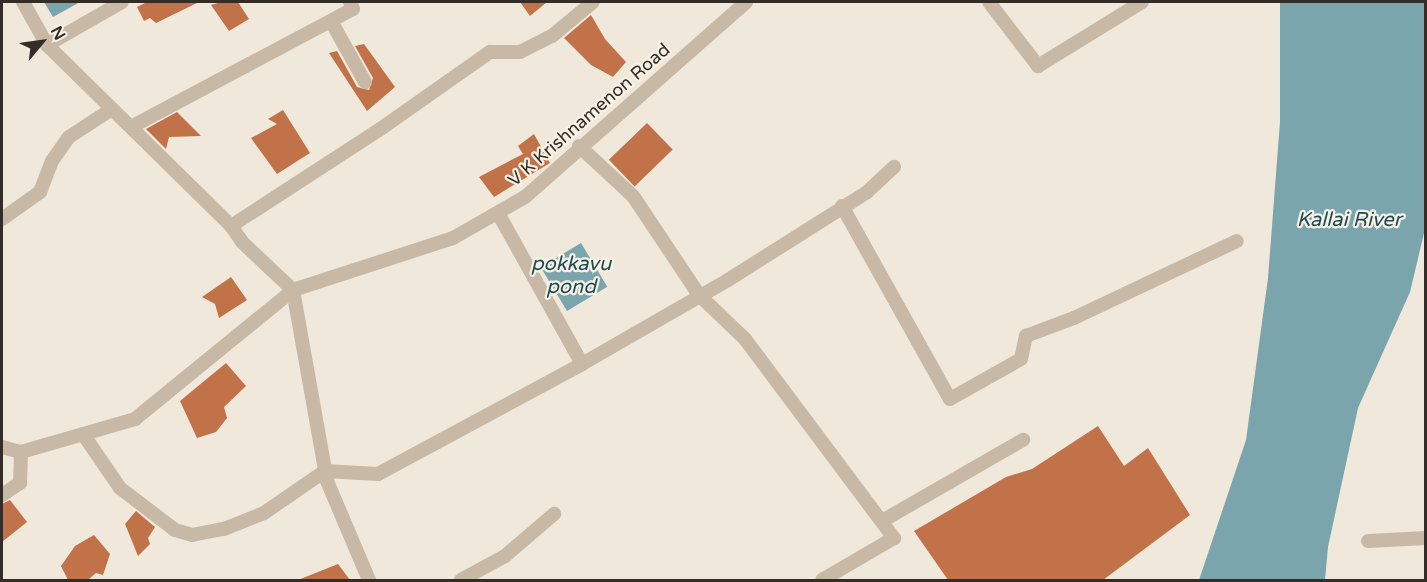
<!DOCTYPE html>
<html>
<head>
<meta charset="utf-8">
<style>
  body { margin:0 }
  #map { position:relative; width:1427px; height:582px; overflow:hidden; background:#f0e8da; font-family:"Varela Round",sans-serif }
  div>[style] { position:absolute }
  .water>* { inset:0; background:#7aa5ac; transform-origin:0 0 }
  .building>* { inset:0; background:#c17248; transform-origin:0 0 }
  .minor>* { height:14px; margin:-7px; padding:0 7px; transform-origin:7px; border-radius:7px; background:#c8b9a7 }
  span { translate:-50% -50%; white-space:nowrap; text-align:center; line-height:1.15; -webkit-text-stroke:4.5px #f8f2e6; paint-order:stroke }
  .street-label { font-size:18px; color:#342d27 }
  .water-label { font-size:20px; color:#1e4b54; font-style:italic }
  .frame { position:absolute; inset:0; border:3px solid #342d27; pointer-events:none }
  .north { position:absolute; left:12px; top:12px; width:60px; height:60px; -webkit-text-stroke:4px #f8f2e6; paint-order:stroke; rotate:61deg; font-size:16px; font-weight:700; line-height:24px; text-align:center; color:#342d27 }
  .north::after { content:''; display:block; margin:auto; width:21px; height:27px; background:#342d27; clip-path:polygon(50% 0,100% 100%,50% 72%,0 100%) }
</style>
</head>
<body>
<div id="map">
  <div class="water">
    <i style="clip-path:polygon(44px 2px,80px 2px,53px 17px)"></i>
    <i style="clip-path:polygon(1280px 2px,1425px 2px,1425px 229px,1410px 292px,1358px 408px,1328px 547px,1325px 580px,1199px 580px,1246px 440px,1268px 278px,1280px 122px)"></i>
    <i style="left:581px;top:243px;width:51px;height:47px;rotate:59deg"></i>
  </div>
  <div class="building">
    <i style="clip-path:polygon(147px 2px,199px 2px,156px 23px,150px 18px,144px 21px,137px 7px)"></i>
    <i style="clip-path:polygon(221px 2px,238px 2px,249px 19px,229px 31px,211px 5px)"></i>
    <i style="clip-path:polygon(520px 2px,547px 2px,530px 16px)"></i>
    <i style="clip-path:polygon(591px 15px,605px 39px,626px 62px,613px 77px,591px 65px,564px 38px)"></i>
    <i style="clip-path:polygon(364px 44px,395px 87px,367px 111px,329px 53px,337px 51px,357px 87px,369px 90px,373px 78px,355px 46px)"></i>
    <i style="clip-path:polygon(283px 110px,310px 153px,277px 174px,251px 138px,277px 124px,268px 119px)"></i>
    <i style="clip-path:polygon(177px 112px,201px 136px,169px 137px,166px 149px,146px 129px)"></i>
    <i style="left:647px;top:123px;width:37px;height:53px;rotate:46deg"></i>
    <i style="clip-path:polygon(534px 134px,550px 163px,494px 197px,479px 177px,523px 154px,518px 146px)"></i>
    <i style="clip-path:polygon(231px 277px,247px 300px,219px 318px,215px 304px,202px 297px)"></i>
    <i style="clip-path:polygon(226px 363px,246px 386px,224px 407px,227px 418px,216px 432px,197px 438px,180px 401px)"></i>
    <i style="clip-path:polygon(1098px 426px,1124px 466px,1148px 448px,1190px 515px,1103px 580px,948px 580px,914px 531px,1006px 477px,1032px 469px)"></i>
    <i style="clip-path:polygon(10px 500px,27px 522px,2px 542px,2px 504px)"></i>
    <i style="clip-path:polygon(136px 511px,155px 527px,148px 538px,150px 544px,138px 556px,125px 524px)"></i>
    <i style="clip-path:polygon(94px 535px,110px 554px,103px 575px,96px 573px,88px 580px,68px 580px,61px 566px,75px 546px)"></i>
    <i style="clip-path:polygon(338px 564px,350px 580px,298px 580px)"></i>
  </div>
  <div class="minor">
    <i style="left:23px;top:2px;width:49px;rotate:60.8deg"></i>
    <i style="left:47px;top:45px;width:258px;rotate:44.5deg"></i>
    <i style="left:231px;top:226px;width:176px;rotate:-33deg"></i>
    <i style="left:379px;top:130px;width:136px;rotate:-35.1deg"></i>
    <i style="left:490px;top:52px;width:30px"></i>
    <i style="left:520px;top:52px;width:36px;rotate:-27deg"></i>
    <i style="left:552px;top:36px;width:53px;rotate:-39.7deg"></i>
    <i style="left:989px;top:2px;width:81px;rotate:52.6deg"></i>
    <i style="left:1038px;top:66px;width:122px;rotate:-31.6deg"></i>
    <i style="left:331px;top:21px;width:70px;rotate:60.9deg"></i>
    <i style="left:47px;top:45px;width:86px;rotate:-29.8deg"></i>
    <i style="left:131px;top:127px;width:251px;rotate:-28deg"></i>
    <i style="left:353px;top:9px;width:8px;rotate:-113deg"></i>
    <i style="left:579px;top:146px;width:74px;rotate:42.8deg"></i>
    <i style="left:633px;top:196px;width:119px;rotate:56.3deg"></i>
    <i style="left:699px;top:295px;width:64px;rotate:43.7deg"></i>
    <i style="left:745px;top:339px;width:249px;rotate:53.2deg"></i>
    <i style="left:894px;top:538px;width:83px;rotate:149.7deg"></i>
    <i style="left:842px;top:206px;width:221px;rotate:60.8deg"></i>
    <i style="left:950px;top:399px;width:81px;rotate:-29.4deg"></i>
    <i style="left:1021px;top:359px;width:24px;rotate:-78deg"></i>
    <i style="left:1026px;top:336px;width:51px;rotate:-20.6deg"></i>
    <i style="left:1074px;top:318px;width:180px;rotate:-25.3deg"></i>
    <i style="left:498px;top:213px;width:173px;rotate:60.9deg"></i>
    <i style="left:582px;top:364px;width:168px;rotate:-29.9deg"></i>
    <i style="left:728px;top:280px;width:165px;rotate:-32.3deg"></i>
    <i style="left:867px;top:192px;width:37px;rotate:-43deg"></i>
    <i style="left:2px;top:219px;width:47px;rotate:-35.4deg"></i>
    <i style="left:40px;top:192px;width:33px;rotate:-69deg"></i>
    <i style="left:52px;top:161px;width:29px;rotate:-55deg"></i>
    <i style="left:69px;top:137px;width:51px;rotate:-33.1deg"></i>
    <i style="left:231px;top:226px;width:19px;rotate:55deg"></i>
    <i style="left:242px;top:242px;width:70px;rotate:43.3deg"></i>
    <i style="left:293px;top:290px;width:194px;rotate:79.9deg"></i>
    <i style="left:327px;top:481px;width:108px;rotate:67deg"></i>
    <i style="left:83px;top:434px;width:65px;rotate:55.6deg"></i>
    <i style="left:120px;top:488px;width:69px;rotate:37.4deg"></i>
    <i style="left:175px;top:530px;width:18px;rotate:16deg"></i>
    <i style="left:192px;top:535px;width:33px;rotate:-11deg"></i>
    <i style="left:224px;top:529px;width:43px;rotate:-21.8deg"></i>
    <i style="left:264px;top:513px;width:74px;rotate:-34.5deg"></i>
    <i style="left:325px;top:471px;width:53px;rotate:3.2deg"></i>
    <i style="left:378px;top:474px;width:232px;rotate:-28.3deg"></i>
    <i style="left:2px;top:447px;width:20px;rotate:15deg"></i>
    <i style="left:21px;top:452px;width:119px;rotate:-16.1deg"></i>
    <i style="left:135px;top:419px;width:204px;rotate:-39.2deg"></i>
    <i style="left:293px;top:290px;width:168px;rotate:-18deg"></i>
    <i style="left:453px;top:238px;width:83px;rotate:-29.7deg"></i>
    <i style="left:525px;top:197px;width:295px;rotate:-41.4deg"></i>
    <i style="left:2px;top:495px;width:22px;rotate:-34deg"></i>
    <i style="left:20px;top:483px;width:31px;rotate:-88deg"></i>
    <i style="left:882px;top:521px;width:163px;rotate:-29.9deg"></i>
    <i style="left:1368px;top:541px;width:58px;rotate:-3deg"></i>
    <i style="left:461px;top:580px;width:50px;rotate:-28.6deg"></i>
    <i style="left:505px;top:556px;width:65px;rotate:-40.6deg"></i>
  </div>
  <div class="street-label">
    <span style="left:589px;top:115px;rotate:-41deg">V K Krishnamenon Road</span>
  </div>
  <div class="water-label">
    <span style="left:1349px;top:220px">Kallai River</span>
    <span style="left:571px;top:276px">pokkavu<br>pond</span>
  </div>
  <div class="frame"></div>
  <div class="north">N</div>
</div>
</body>
</html>
